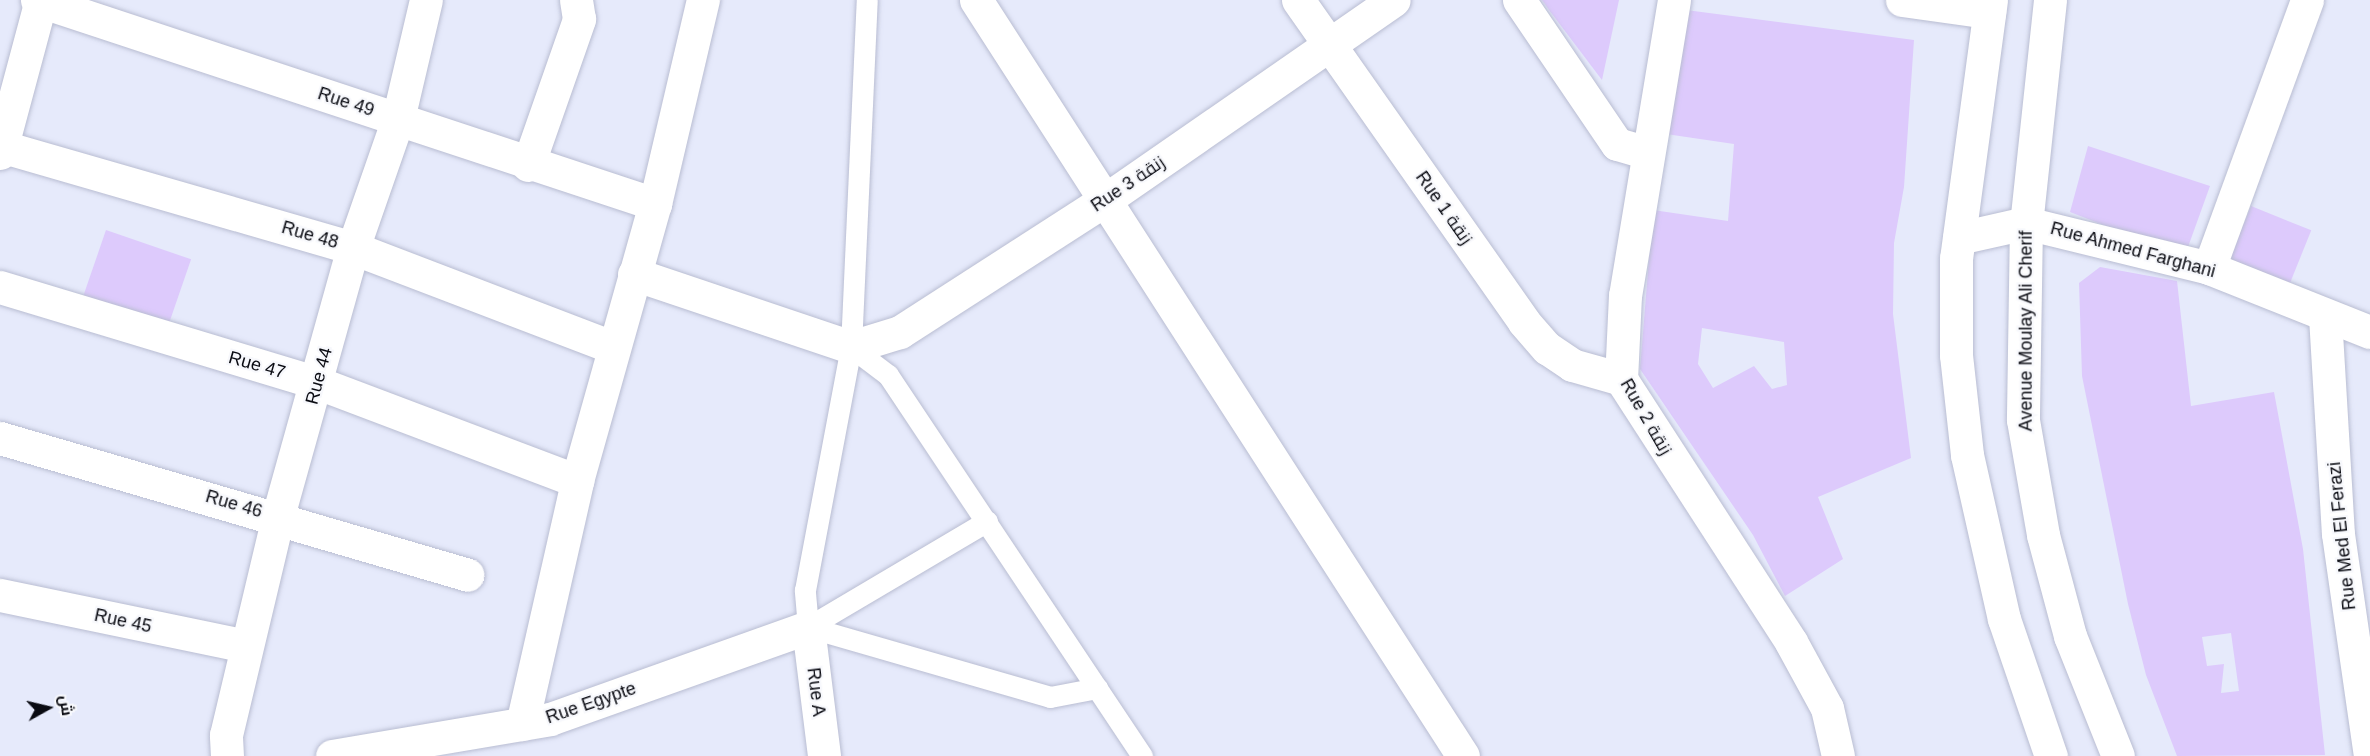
<!DOCTYPE html>
<html>
<head>
<meta charset="utf-8">
<style>
  body { margin:0 }
  #map { position:relative; width:2370px; height:756px; overflow:hidden; background:#e6eafb; font-family:Arial,Cairo,sans-serif }
  div>[style] { position:absolute }
  .building>* { inset:0; background:#ddcafc; transform-origin:0 0 }
  .roads { filter:drop-shadow(0 0 2px #b9bdd2) drop-shadow(0 0 2px #b9bdd2) }
  .lane>* { height:21px; margin:-10.5px; padding:0 10.5px; transform-origin:10.5px; border-radius:10.5px; background:#fff }
  .street>* { height:33px; margin:-16.5px; padding:0 16.5px; transform-origin:16.5px; border-radius:16.5px; background:#fff }
  .secondary>* { height:33px; margin:-16.5px; padding:0 16.5px; transform-origin:16.5px; border-radius:16.5px; background:#fff }
  span { translate:-50% -50%; white-space:nowrap; text-align:center; line-height:1.15; -webkit-text-stroke:4.5px #f7f8fc; paint-order:stroke }
  .street-label { font-size:18px; color:#0a0b12 }
  .north { position:absolute; left:18px; top:678px; width:60px; height:60px; -webkit-text-stroke:4px #f7f8fc; paint-order:stroke; rotate:82deg; font-size:16px; font-weight:700; line-height:24px; text-align:center; color:#0a0b12 }
  .north::after { content:''; display:block; margin:auto; width:21px; height:27px; background:#0a0b12; clip-path:polygon(50% 0,100% 100%,50% 72%,0 100%) }
</style>
</head>
<body>
<div id="map">
  <div class="building">
    <i style="clip-path:polygon(1542px 0,1619px 0,1602px 80px,1549px 10px)"></i>
    <i style="clip-path:polygon(evenodd,1686px 10px,1914px 40px,1904px 187px,1894px 243px,1893px 314px,1911px 458px,1818px 497px,1843px 559px,1785px 596px,1753px 535px,1640px 369px,1653px 210px,1728px 221px,1734px 144px,1666px 134px,1686px 10px,1702px 328px,1784px 342px,1787px 385px,1772px 389px,1754px 366px,1713px 388px,1698px 364px,1702px 328px)"></i>
    <i style="clip-path:polygon(2088px 146px,2210px 186px,2188px 247px,2132px 236px,2070px 212px)"></i>
    <i style="left:2251px;top:206px;width:65px;height:57px;rotate:22deg"></i>
    <i style="left:106px;top:230px;width:90px;height:86px;rotate:19deg"></i>
    <i style="clip-path:polygon(evenodd,2100px 267px,2177px 281px,2191px 406px,2274px 392px,2303px 549px,2325px 755px,2177px 756px,2146px 675px,2128px 604px,2082px 376px,2079px 283px,2100px 267px,2231px 633px,2239px 691px,2221px 693px,2224px 664px,2207px 666px,2202px 637px,2231px 633px)"></i>
  </div>
  <div class="roads">
    <div class="lane">
      <i style="left:851px;top:347px;width:46px;rotate:37.1deg"></i>
      <i style="left:888px;top:375px;width:458px;rotate:56.3deg"></i>
      <i style="left:808px;top:627px;width:37px;rotate:-95deg"></i>
      <i style="left:805px;top:590px;width:247px;rotate:-79.3deg"></i>
      <i style="left:851px;top:347px;width:347px;rotate:-87.4deg"></i>
      <i style="left:808px;top:627px;width:252px;rotate:16.1deg"></i>
      <i style="left:1050px;top:697px;width:48px;rotate:-10.8deg"></i>
      <i style="left:808px;top:627px;width:208px;rotate:-30.6deg"></i>
    </div>
    <div class="street">
      <i style="left:37px;top:0;width:651px;rotate:18.27deg"></i>
      <i style="left:1298px;top:0;width:393px;rotate:54.9deg"></i>
      <i style="left:1524px;top:322px;width:35px;rotate:49deg"></i>
      <i style="left:1547px;top:348px;width:30px;rotate:34deg"></i>
      <i style="left:1572px;top:365px;width:51px;rotate:15.9deg"></i>
      <i style="left:1519px;top:0;width:174px;rotate:55.8deg"></i>
      <i style="left:1617px;top:144px;width:32px;rotate:16deg"></i>
      <i style="left:1674px;top:0;width:299px;rotate:99.4deg"></i>
      <i style="left:1625px;top:295px;width:84px;rotate:92.7deg"></i>
      <i style="left:1621px;top:379px;width:313px;rotate:57.1deg"></i>
      <i style="left:1791px;top:642px;width:75px;rotate:61.4deg"></i>
      <i style="left:1827px;top:708px;width:49px;rotate:77.1deg"></i>
      <i style="left:1902px;top:0;width:88px;rotate:7.9deg"></i>
      <i style="left:0;top:146px;width:367px;rotate:16.1deg"></i>
      <i style="left:353px;top:248px;width:277px;rotate:20.9deg"></i>
      <i style="left:0;top:153px;width:158px;rotate:-75deg"></i>
      <i style="left:528px;top:165px;width:155px;rotate:-70.7deg"></i>
      <i style="left:579px;top:19px;width:19px;rotate:-99deg"></i>
      <i style="left:1959px;top:238px;width:69px;rotate:-12.6deg"></i>
      <i style="left:2026px;top:223px;width:188px;rotate:13.8deg"></i>
      <i style="left:2209px;top:268px;width:173px;rotate:21.7deg"></i>
      <i style="left:2209px;top:268px;width:285px;rotate:-69.9deg"></i>
      <i style="left:634px;top:274px;width:229px;rotate:18.6deg"></i>
      <i style="left:851px;top:347px;width:51px;rotate:-17deg"></i>
      <i style="left:900px;top:332px;width:244px;rotate:-32.8deg"></i>
      <i style="left:1105px;top:200px;width:351px;rotate:-34.7deg"></i>
      <i style="left:0;top:287px;width:332px;rotate:16.8deg"></i>
      <i style="left:318px;top:383px;width:277px;rotate:20.7deg"></i>
      <i style="left:2325px;top:316px;width:218px;rotate:86.6deg"></i>
      <i style="left:2338px;top:534px;width:223px;rotate:81.8deg"></i>
      <i style="left:0;top:438px;width:487px;rotate:16.3deg"></i>
      <i style="left:0;top:595px;width:251px;rotate:11.7deg"></i>
      <i style="left:522px;top:724px;width:249px;rotate:-77.2deg"></i>
      <i style="left:577px;top:481px;width:288px;rotate:-74.3deg"></i>
      <i style="left:655px;top:204px;width:210px;rotate:-76.8deg"></i>
      <i style="left:227px;top:756px;width:21px;rotate:-93deg"></i>
      <i style="left:226px;top:735px;width:225px;rotate:-76.6deg"></i>
      <i style="left:278px;top:516px;width:278px;rotate:-74.4deg"></i>
      <i style="left:353px;top:248px;width:137px;rotate:-70.8deg"></i>
      <i style="left:398px;top:119px;width:122px;rotate:-76.8deg"></i>
      <i style="left:332px;top:756px;width:221px;rotate:-9.6deg"></i>
      <i style="left:550px;top:719px;width:274px;rotate:-19.6deg"></i>
      <i style="left:808px;top:627px;width:130px;rotate:82.9deg"></i>
    </div>
    <div class="secondary">
      <i style="left:976px;top:0;width:899px;rotate:57.21deg"></i>
      <i style="left:1991px;top:0;width:260px;rotate:97.7deg"></i>
      <i style="left:1956px;top:258px;width:97px;rotate:90deg"></i>
      <i style="left:1956px;top:355px;width:101px;rotate:83.7deg"></i>
      <i style="left:1967px;top:455px;width:168px;rotate:77.3deg"></i>
      <i style="left:2004px;top:619px;width:145px;rotate:71.1deg"></i>
      <i style="left:2050px;top:0;width:224px;rotate:96.1deg"></i>
      <i style="left:2026px;top:223px;width:197px;rotate:90.9deg"></i>
      <i style="left:2023px;top:420px;width:117px;rotate:80.1deg"></i>
      <i style="left:2043px;top:535px;width:105px;rotate:75deg"></i>
      <i style="left:2070px;top:636px;width:129px;rotate:68.2deg"></i>
    </div>
  </div>
  <div class="street-label">
    <span style="left:346px;top:102px;rotate:18deg">Rue 49</span>
    <span style="left:1128px;top:184px;rotate:-34deg">Rue 3 زنقة</span>
    <span style="left:1444px;top:208px;rotate:55deg">Rue 1 زنقة</span>
    <span style="left:310px;top:235px;rotate:16deg">Rue 48</span>
    <span style="left:2133px;top:250px;rotate:15deg">Rue Ahmed Farghani</span>
    <span style="left:2026px;top:331px;rotate:-90deg">Avenue Moulay Ali Cherif</span>
    <span style="left:257px;top:365px;rotate:16deg">Rue 47</span>
    <span style="left:319px;top:376px;rotate:-75deg">Rue 44</span>
    <span style="left:1646px;top:417px;rotate:60deg">Rue 2 زنقة</span>
    <span style="left:234px;top:504px;rotate:16deg">Rue 46</span>
    <span style="left:2342px;top:536px;rotate:-96deg">Rue Med El Ferazi</span>
    <span style="left:123px;top:621px;rotate:12deg">Rue 45</span>
    <span style="left:816px;top:692px;rotate:83deg">Rue A</span>
    <span style="left:591px;top:703px;rotate:-19deg">Rue Egypte</span>
  </div>
  <div class="north">ش</div>
</div>
</body>
</html>
